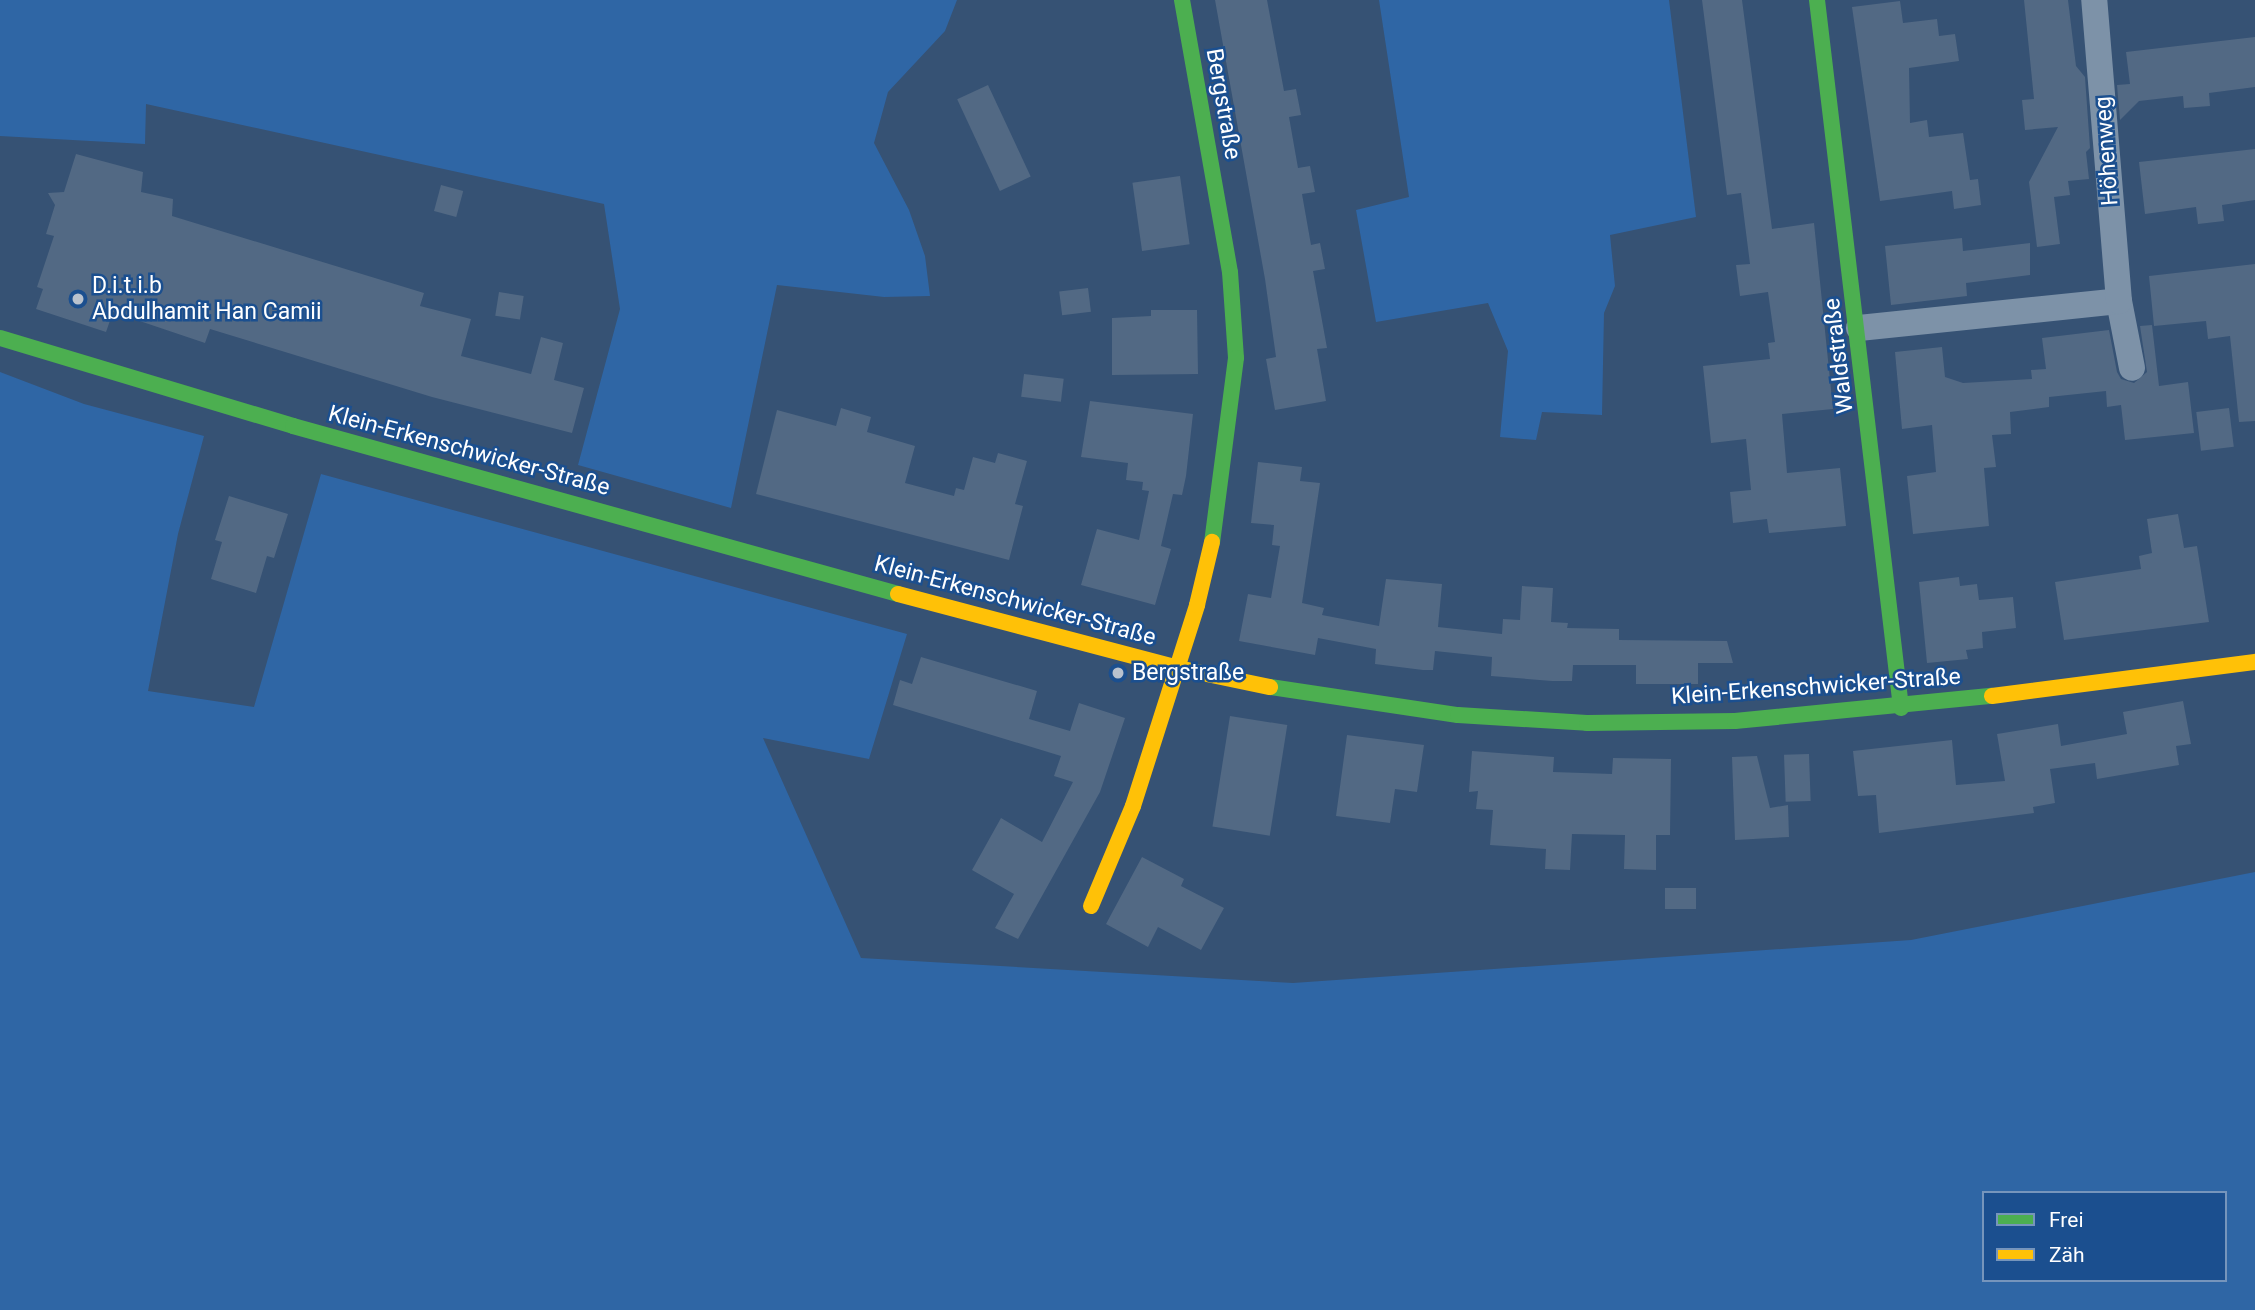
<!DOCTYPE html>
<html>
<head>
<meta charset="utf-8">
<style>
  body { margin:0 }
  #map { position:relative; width:2255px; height:1310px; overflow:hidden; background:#365274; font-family:Roboto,sans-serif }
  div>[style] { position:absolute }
  .green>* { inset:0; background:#2f66a5 }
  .building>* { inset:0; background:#526984; transform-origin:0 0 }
  .street>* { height:26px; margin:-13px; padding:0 13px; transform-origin:13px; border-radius:13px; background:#7d92a8 }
  .fast>* { height:16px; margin:-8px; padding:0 8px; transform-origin:8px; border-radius:8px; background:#4caf50 }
  .slow>* { height:16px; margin:-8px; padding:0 8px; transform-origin:8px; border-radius:8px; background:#ffc107 }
  .dots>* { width:19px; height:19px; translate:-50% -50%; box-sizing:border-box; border:4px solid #1b4f8f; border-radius:50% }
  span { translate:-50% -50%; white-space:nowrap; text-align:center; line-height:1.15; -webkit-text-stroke:5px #1b4f8f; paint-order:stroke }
  .street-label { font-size:23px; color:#fff }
  .poi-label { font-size:23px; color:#fff }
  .left { translate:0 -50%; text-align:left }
  .legend { position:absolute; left:1982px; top:1191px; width:245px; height:91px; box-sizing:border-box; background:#1b4f8f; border:2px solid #7695bc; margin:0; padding:9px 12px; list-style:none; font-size:21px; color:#fff }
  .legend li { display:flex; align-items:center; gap:14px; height:35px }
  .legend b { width:35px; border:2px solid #7695bc }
</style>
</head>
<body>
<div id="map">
  <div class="green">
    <i style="clip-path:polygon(0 0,957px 0,945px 31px,888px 92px,874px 143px,909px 210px,925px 256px,930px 296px,884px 297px,777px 285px,731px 508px,578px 465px,620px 309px,604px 204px,146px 104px,145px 144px,0 136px)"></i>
    <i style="clip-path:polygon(1379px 0,1669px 0,1696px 217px,1610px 235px,1615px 286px,1604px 313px,1602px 415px,1542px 412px,1536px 440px,1500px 437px,1508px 351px,1488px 303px,1376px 322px,1356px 210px,1409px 197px)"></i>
    <i style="clip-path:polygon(evenodd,0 372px,84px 404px,204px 436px,178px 534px,148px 691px,254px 707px,321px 474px,907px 634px,869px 759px,763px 738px,861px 958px,1293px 983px,1911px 940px,2255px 872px,2255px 1310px,0 1310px,0 372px,1984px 1193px,2225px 1193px,2225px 1280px,1984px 1280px,1984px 1193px)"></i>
  </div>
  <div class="building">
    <i style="clip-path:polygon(1215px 0,1267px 0,1284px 91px,1296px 89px,1301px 115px,1289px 117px,1298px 168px,1310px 166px,1315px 192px,1302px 194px,1311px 245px,1320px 243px,1325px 269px,1313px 271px,1327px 348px,1317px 349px,1326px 401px,1275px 410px,1266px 359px,1276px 357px,1265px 279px)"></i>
    <i style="clip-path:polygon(1702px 0,1742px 0,1772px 229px,1814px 223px,1833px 409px,1782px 414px,1787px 473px,1840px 468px,1846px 526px,1769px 533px,1767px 519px,1733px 523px,1730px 492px,1751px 490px,1746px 439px,1711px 443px,1703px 366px,1770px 359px,1768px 343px,1775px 342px,1768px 292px,1740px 296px,1736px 265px,1750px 264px,1741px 193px,1727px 195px)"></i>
    <i style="clip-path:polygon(2024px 0,2068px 0,2076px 66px,2085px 77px,2090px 148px,2086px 152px,2089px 179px,2068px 181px,2070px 195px,2054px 197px,2060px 244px,2037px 247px,2029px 182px,2058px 127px,2025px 130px,2022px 100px,2034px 99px)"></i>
    <i style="clip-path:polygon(1900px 1px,1903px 23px,1937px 19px,1939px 36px,1955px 34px,1959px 61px,1909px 68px,1910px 123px,1927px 120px,1929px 137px,1963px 133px,1970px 180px,1978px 179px,1981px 205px,1954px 209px,1952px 191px,1880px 201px,1852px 7px)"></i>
    <i style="clip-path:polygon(2255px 37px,2255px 87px,2209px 93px,2210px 106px,2184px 108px,2183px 96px,2139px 101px,2120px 120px,2117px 85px,2130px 84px,2126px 52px)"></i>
    <i style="left:988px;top:85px;width:101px;height:34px;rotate:65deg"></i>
    <i style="clip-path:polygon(2255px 149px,2255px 200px,2222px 205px,2224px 221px,2198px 224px,2196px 207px,2145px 214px,2139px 162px)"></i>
    <i style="clip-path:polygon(76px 154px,143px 172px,141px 192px,173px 199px,172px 216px,424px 293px,420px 306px,471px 319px,461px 356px,531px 374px,541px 337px,563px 343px,554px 380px,584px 388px,572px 433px,432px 397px,210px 329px,205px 343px,113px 312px,106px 332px,36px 309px,43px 289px,37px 287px,54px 236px,46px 234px,55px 205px,48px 193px,64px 192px)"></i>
    <i style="left:1180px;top:176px;width:69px;height:48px;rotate:82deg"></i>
    <i style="left:441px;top:185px;width:23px;height:27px;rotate:15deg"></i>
    <i style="clip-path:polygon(1962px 238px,1963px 251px,2030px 243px,2030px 275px,1966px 283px,1967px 296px,1891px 305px,1885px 246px)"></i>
    <i style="clip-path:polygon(2255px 264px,2255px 421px,2239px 422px,2230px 336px,2208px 339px,2206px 321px,2154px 326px,2149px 276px)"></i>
    <i style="left:1088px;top:288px;width:24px;height:29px;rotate:83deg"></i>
    <i style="left:499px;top:292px;width:25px;height:24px;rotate:9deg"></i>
    <i style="clip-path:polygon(1151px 310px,1197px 310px,1198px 374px,1112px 375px,1112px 318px,1151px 316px)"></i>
    <i style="clip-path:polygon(2152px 325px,2159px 386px,2188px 382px,2194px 433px,2125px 440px,2121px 405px,2107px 407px,2106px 391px,2049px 397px,2049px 407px,2010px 412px,2011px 434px,1992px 435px,1996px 467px,1984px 468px,1989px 526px,1913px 534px,1907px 476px,1936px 472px,1932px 425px,1902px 429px,1895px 352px,1942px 347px,1945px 377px,1963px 383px,2032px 379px,2031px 370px,2046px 369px,2042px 338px,2109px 330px,2117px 372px,2121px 379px,2134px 383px,2147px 372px,2140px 326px)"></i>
    <i style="left:1024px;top:374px;width:40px;height:23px;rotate:7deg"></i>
    <i style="clip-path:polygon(1090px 401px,1193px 414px,1186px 476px,1182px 495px,1173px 494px,1161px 546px,1171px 549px,1155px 605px,1081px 585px,1097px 529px,1139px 540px,1149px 491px,1142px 490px,1143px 482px,1126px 480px,1128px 463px,1081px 457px)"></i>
    <i style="clip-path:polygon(841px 408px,871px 417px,867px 432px,915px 446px,905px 483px,954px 496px,956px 488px,964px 490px,973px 457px,995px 463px,998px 453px,1027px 461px,1015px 504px,1023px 506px,1009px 560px,756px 494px,777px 410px,836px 426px)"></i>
    <i style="left:2229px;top:408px;width:39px;height:33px;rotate:83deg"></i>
    <i style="clip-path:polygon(1258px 462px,1302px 467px,1300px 481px,1320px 483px,1302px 603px,1324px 608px,1322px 615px,1379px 626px,1386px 579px,1442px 584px,1438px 627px,1502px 634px,1503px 619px,1520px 620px,1522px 586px,1553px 588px,1551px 622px,1568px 623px,1567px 628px,1619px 629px,1619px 640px,1727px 641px,1733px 663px,1698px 663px,1698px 684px,1636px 684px,1636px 665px,1573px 665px,1572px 681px,1552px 681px,1491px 676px,1492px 657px,1435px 651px,1433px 670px,1423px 670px,1375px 664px,1376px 649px,1318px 638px,1315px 655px,1239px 641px,1248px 594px,1271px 598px,1280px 546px,1272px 545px,1274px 525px,1251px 523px)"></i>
    <i style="clip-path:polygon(229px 496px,288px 514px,274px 558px,267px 556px,256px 593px,211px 579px,222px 542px,215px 540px)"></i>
    <i style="clip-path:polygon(2178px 514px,2184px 548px,2197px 546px,2209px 622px,2064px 640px,2055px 582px,2141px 569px,2139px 556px,2152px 553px,2147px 519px)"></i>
    <i style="clip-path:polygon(1959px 577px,1960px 586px,1977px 584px,1979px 600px,2013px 597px,2016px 628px,1982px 632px,1983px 648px,1966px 650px,1968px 659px,1927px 663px,1919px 582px)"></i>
    <i style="clip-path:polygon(921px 657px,1037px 691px,1029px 719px,1070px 731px,1079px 703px,1125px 718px,1100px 792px,1018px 939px,995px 928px,1014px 894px,972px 870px,1001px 818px,1042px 842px,1073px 782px,1054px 776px,1061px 756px,893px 705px,900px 680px,912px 684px)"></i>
    <i style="clip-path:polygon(2183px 701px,2191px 744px,2176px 746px,2179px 765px,2097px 779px,2095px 763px,2050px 769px,2055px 803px,2033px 807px,2034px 813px,1879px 833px,1876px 795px,1858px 796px,1853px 751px,1952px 740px,1956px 785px,2005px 781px,1997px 734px,2058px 724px,2061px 746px,2127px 734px,2123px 712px)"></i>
    <i style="left:1230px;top:716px;width:58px;height:112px;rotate:9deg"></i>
    <i style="clip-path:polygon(1347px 735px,1424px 745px,1417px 792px,1395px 789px,1390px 823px,1336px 816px)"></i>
    <i style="clip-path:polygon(1472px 751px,1554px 757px,1553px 772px,1612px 774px,1613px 758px,1671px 759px,1670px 835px,1656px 835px,1656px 870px,1624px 869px,1625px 835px,1572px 834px,1570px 870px,1545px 869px,1546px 849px,1490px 845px,1493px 810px,1476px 809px,1478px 791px,1469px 792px)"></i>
    <i style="left:1809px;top:754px;width:47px;height:25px;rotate:88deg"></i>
    <i style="clip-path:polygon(1757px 756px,1770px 808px,1788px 805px,1789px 837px,1735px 840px,1732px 757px)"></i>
    <i style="clip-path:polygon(1142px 857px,1184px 879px,1181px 886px,1224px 908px,1201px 950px,1158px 927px,1148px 947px,1106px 924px)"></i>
    <i style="left:1665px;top:888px;width:31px;height:21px"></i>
  </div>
  <div class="street">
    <i style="left:2119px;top:301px;width:68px;rotate:79deg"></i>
    <i style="left:1859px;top:328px;width:261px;rotate:-5.9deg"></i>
    <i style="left:2119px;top:301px;width:302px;rotate:-94.7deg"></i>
  </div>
  <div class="fast">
    <i style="left:1182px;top:0;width:276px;rotate:80deg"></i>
    <i style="left:1230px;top:272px;width:86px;rotate:86deg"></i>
    <i style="left:1236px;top:358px;width:186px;rotate:97.4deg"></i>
    <i style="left:1817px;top:0;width:713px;rotate:83.23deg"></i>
    <i style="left:0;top:338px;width:306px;rotate:16.7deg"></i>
    <i style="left:293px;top:426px;width:628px;rotate:15.52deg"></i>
    <i style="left:1270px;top:687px;width:190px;rotate:8.5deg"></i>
    <i style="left:1458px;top:715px;width:129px;rotate:3.5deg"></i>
    <i style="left:1587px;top:723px;width:148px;rotate:-0.8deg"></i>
    <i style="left:1735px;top:721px;width:258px;rotate:-5.6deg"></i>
  </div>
  <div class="slow">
    <i style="left:898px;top:594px;width:290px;rotate:14.8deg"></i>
    <i style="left:1178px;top:668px;width:94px;rotate:11.7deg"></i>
    <i style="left:1992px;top:696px;width:265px;rotate:-7.4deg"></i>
    <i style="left:1091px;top:906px;width:108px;rotate:-67.2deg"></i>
    <i style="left:1133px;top:806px;width:211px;rotate:-72.3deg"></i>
    <i style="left:1197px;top:605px;width:65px;rotate:-76.6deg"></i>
  </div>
  <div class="dots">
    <i style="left:78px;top:299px;background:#b9c2ce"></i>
    <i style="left:1118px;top:673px;background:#b9c2ce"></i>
  </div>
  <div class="street-label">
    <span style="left:1223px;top:104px;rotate:80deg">Bergstraße</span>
    <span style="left:2107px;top:151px;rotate:-94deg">Höhenweg</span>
    <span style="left:1839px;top:356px;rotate:-97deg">Waldstraße</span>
    <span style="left:469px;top:451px;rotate:15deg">Klein-Erkenschwicker-Straße</span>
    <span style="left:1015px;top:601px;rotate:15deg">Klein-Erkenschwicker-Straße</span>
    <span style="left:1816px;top:687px;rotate:-4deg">Klein-Erkenschwicker-Straße</span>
  </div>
  <div class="poi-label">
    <span class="left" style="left:92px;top:299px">D.i.t.i.b<br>Abdulhamit Han Camii</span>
    <span class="left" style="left:1132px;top:673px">Bergstraße</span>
  </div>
  <ul class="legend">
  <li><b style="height:9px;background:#4caf50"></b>Frei</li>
  <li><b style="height:9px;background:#ffc107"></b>Zäh</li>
  </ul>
</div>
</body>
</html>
